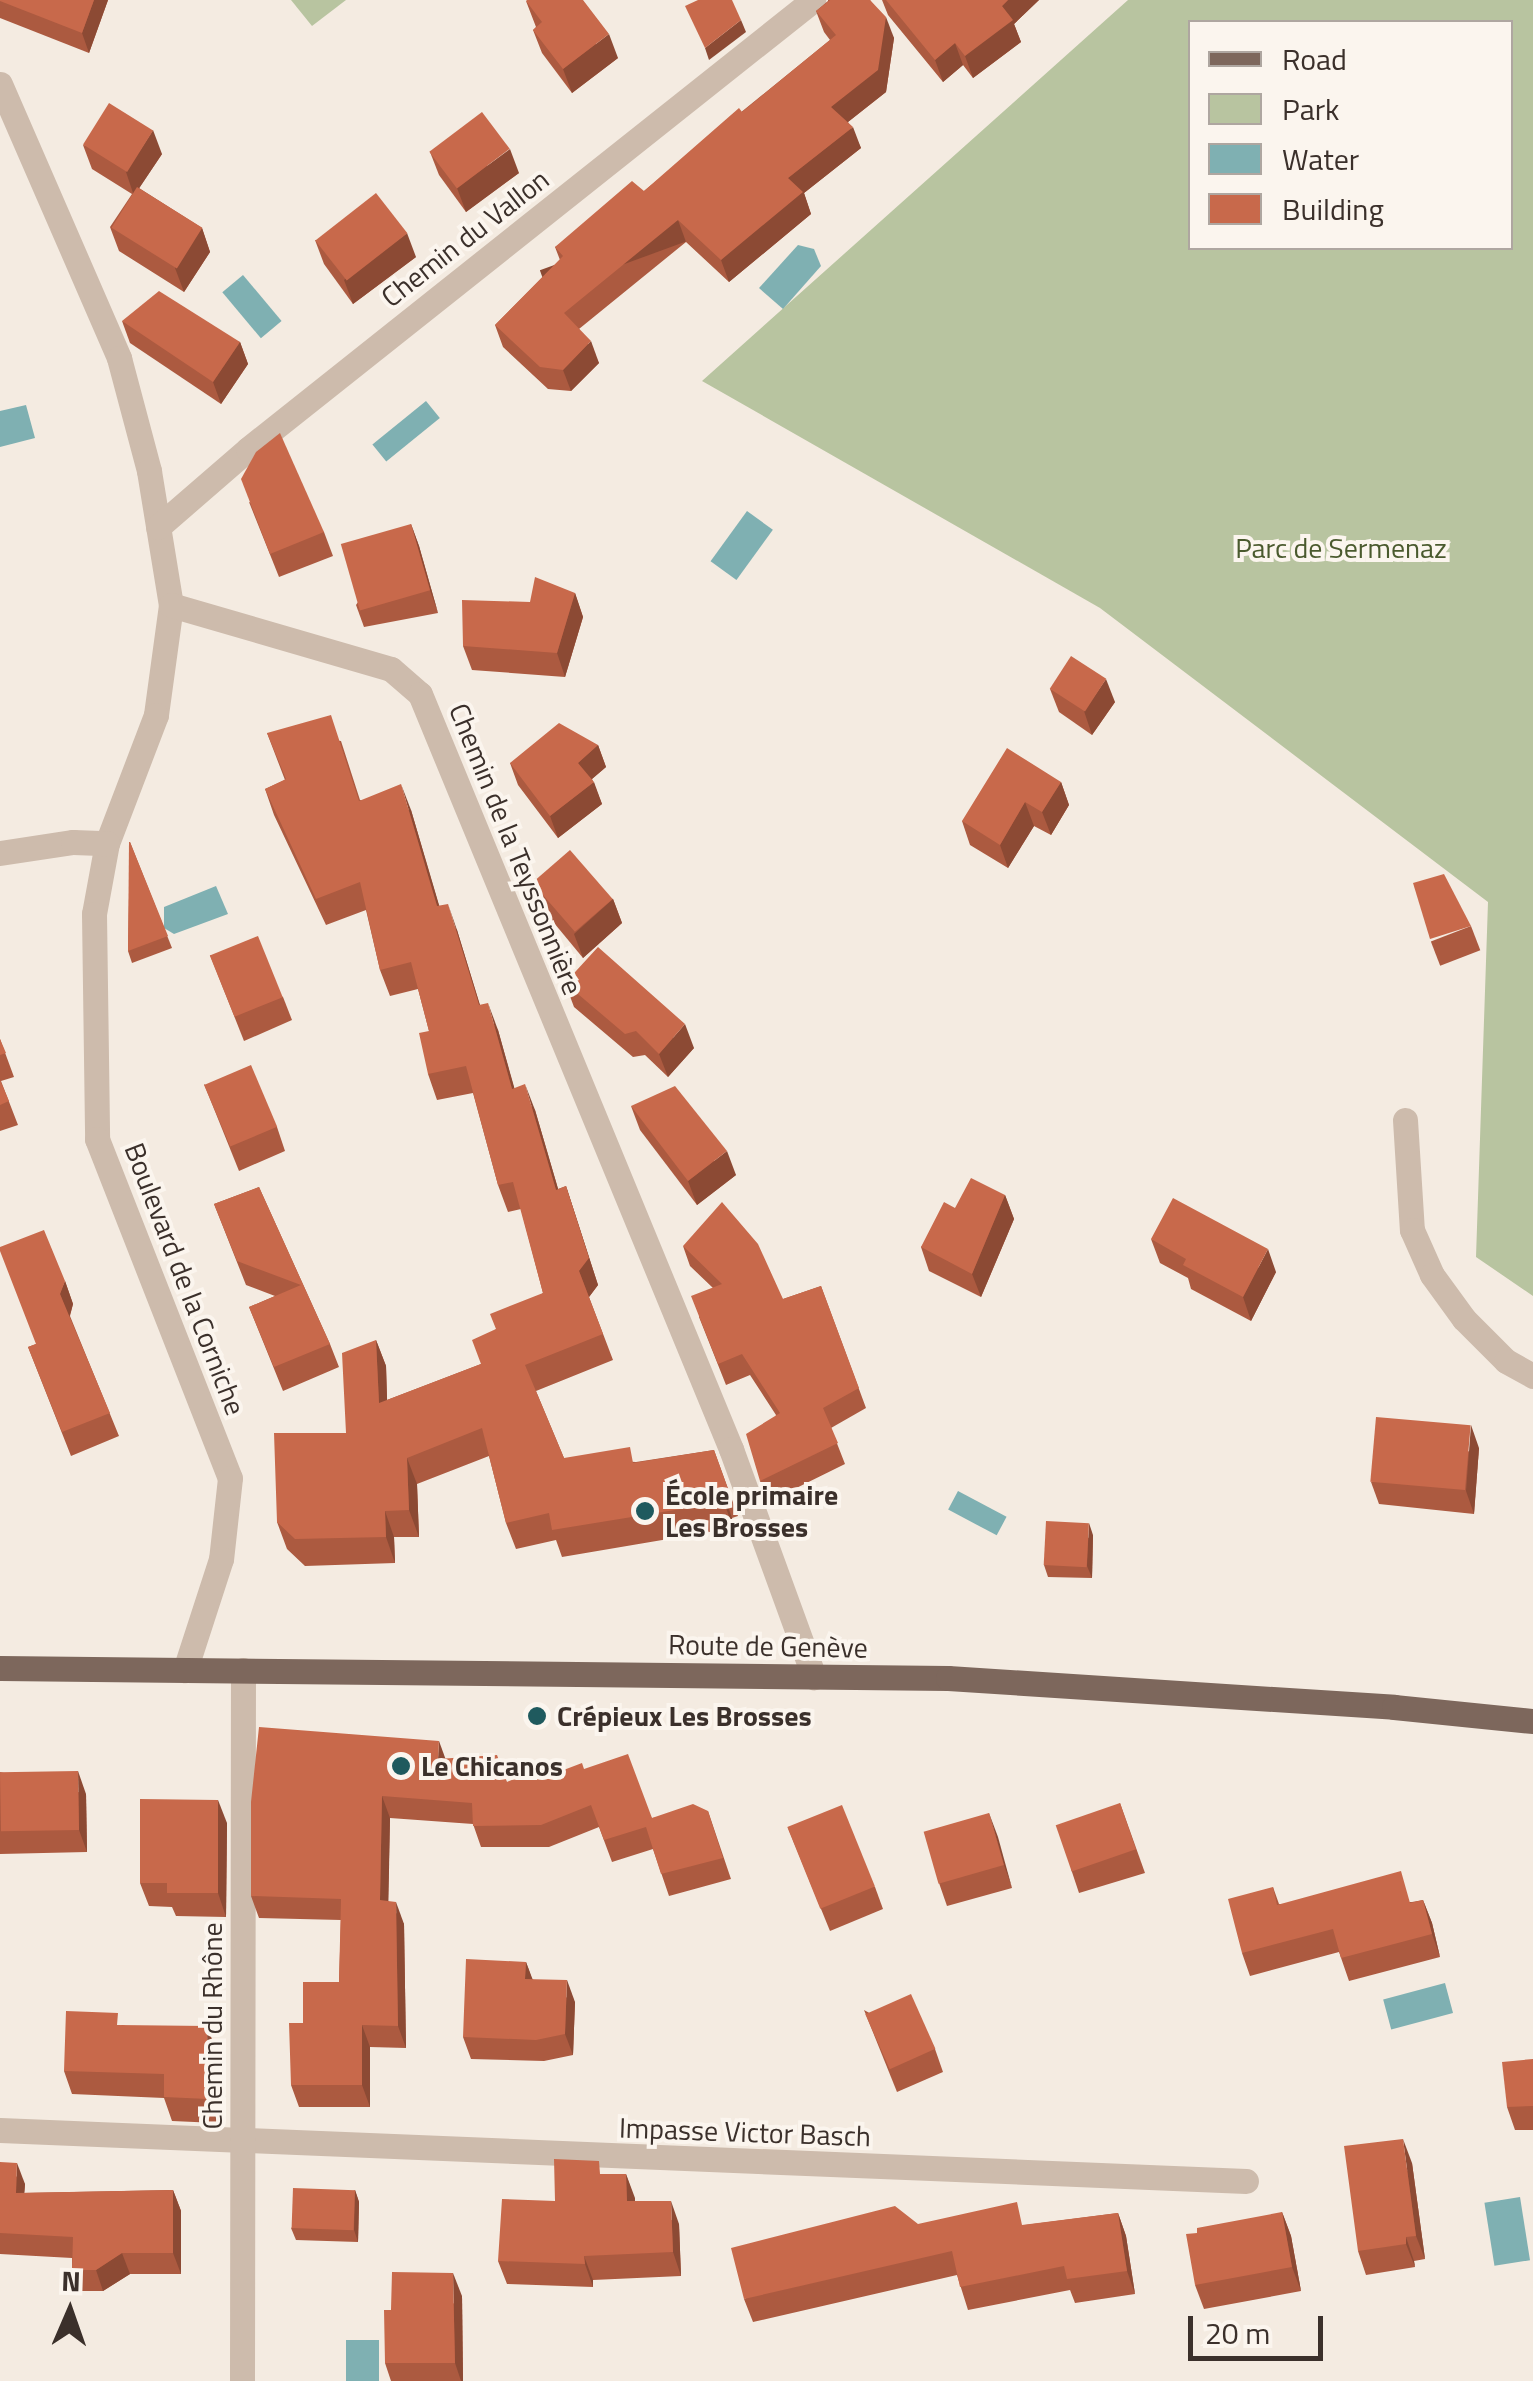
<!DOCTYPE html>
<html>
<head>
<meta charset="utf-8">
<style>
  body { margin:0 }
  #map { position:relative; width:1533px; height:2381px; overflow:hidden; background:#f4ebe1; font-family:"Titillium Web",sans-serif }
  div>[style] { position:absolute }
  .green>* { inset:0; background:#b8c4a0 }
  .water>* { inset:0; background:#7fb0b2; transform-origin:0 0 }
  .minor>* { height:25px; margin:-12.5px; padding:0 12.5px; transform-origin:12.5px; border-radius:12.5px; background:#cdbbac }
  .major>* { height:25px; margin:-12.5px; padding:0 12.5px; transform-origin:12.5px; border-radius:12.5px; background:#7d675c }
  .wall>* { inset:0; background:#ac5a40; transform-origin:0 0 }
  .shaded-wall>* { inset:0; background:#8c4a34; transform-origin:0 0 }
  .building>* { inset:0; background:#c8694b; transform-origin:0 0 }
  .dots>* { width:28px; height:28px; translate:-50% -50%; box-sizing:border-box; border:5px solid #fbf5ee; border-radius:50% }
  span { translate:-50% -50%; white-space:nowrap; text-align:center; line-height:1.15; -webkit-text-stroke:8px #fbf5ee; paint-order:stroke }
  .street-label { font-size:28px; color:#3b302b }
  .park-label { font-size:28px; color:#4a5a2e }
  .poi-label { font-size:28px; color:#3b302b; font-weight:700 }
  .left { translate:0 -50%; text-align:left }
  .legend { position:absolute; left:1188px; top:20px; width:325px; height:230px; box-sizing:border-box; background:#fbf5ee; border:2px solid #aea6a0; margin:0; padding:12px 18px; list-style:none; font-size:30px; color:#3b302b }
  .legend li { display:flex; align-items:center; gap:20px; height:50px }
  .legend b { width:50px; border:2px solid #aea6a0 }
  .north { position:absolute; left:20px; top:2261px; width:100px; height:100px; -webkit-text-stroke:8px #fbf5ee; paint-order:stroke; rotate:2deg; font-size:28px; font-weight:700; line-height:40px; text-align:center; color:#3b302b }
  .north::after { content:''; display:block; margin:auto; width:35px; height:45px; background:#3b302b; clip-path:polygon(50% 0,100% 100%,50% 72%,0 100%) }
  .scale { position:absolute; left:1188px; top:2316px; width:135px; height:45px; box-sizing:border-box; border:5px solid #3b302b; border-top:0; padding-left:12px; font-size:30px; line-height:35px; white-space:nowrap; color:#3b302b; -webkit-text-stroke:8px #fbf5ee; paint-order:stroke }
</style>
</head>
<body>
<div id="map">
  <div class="green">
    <i style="clip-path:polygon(291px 0,346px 0,312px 26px)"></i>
    <i style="clip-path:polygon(evenodd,1128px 0,1533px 0,1533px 1296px,1476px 1257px,1488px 902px,1100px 608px,702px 381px,1128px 0,1190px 22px,1510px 22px,1510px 248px,1190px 248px,1190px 22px)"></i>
  </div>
  <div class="water">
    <i style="clip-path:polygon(798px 245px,814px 249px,821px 266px,783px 309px,759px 288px)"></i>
    <i style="left:243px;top:275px;width:60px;height:27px;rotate:50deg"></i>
    <i style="left:426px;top:401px;width:22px;height:69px;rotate:51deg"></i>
    <i style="clip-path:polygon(26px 405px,35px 438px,0 447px,0 411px)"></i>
    <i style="left:747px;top:511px;width:32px;height:62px;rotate:36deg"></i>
    <i style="clip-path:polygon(216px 886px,228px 914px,174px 934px,164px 928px,164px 907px)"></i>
    <i style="left:958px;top:1491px;width:55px;height:21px;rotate:28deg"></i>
    <i style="left:1445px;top:1983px;width:31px;height:64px;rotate:75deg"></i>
    <i style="left:1520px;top:2197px;width:64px;height:36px;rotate:81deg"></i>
    <i style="left:346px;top:2340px;width:33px;height:41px"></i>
  </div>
  <div class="minor">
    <i style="left:0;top:84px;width:299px;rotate:66.5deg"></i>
    <i style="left:119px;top:358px;width:117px;rotate:75.1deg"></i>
    <i style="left:149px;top:471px;width:136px;rotate:80.7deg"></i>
    <i style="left:171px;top:605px;width:111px;rotate:97.8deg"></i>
    <i style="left:156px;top:715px;width:137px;rotate:110.9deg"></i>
    <i style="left:107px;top:843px;width:72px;rotate:100.4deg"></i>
    <i style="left:94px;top:914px;width:225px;rotate:89.2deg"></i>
    <i style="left:97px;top:1139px;width:364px;rotate:68.6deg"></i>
    <i style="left:230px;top:1478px;width:81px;rotate:96.3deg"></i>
    <i style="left:221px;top:1559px;width:117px;rotate:108deg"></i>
    <i style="left:158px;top:527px;width:119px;rotate:-40.9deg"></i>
    <i style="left:248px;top:449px;width:722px;rotate:-38.47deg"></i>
    <i style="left:171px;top:605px;width:229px;rotate:16.2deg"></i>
    <i style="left:391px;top:669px;width:38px;rotate:41deg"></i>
    <i style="left:420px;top:694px;width:817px;rotate:67.61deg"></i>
    <i style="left:731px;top:1449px;width:243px;rotate:70deg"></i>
    <i style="left:0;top:853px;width:74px;rotate:-8.6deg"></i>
    <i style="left:73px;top:842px;width:34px;rotate:2deg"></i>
    <i style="left:1405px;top:1120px;width:110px;rotate:86.4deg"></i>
    <i style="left:1412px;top:1230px;width:49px;rotate:66deg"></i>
    <i style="left:1432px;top:1275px;width:54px;rotate:54deg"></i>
    <i style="left:1464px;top:1319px;width:59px;rotate:45deg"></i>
    <i style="left:1506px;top:1361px;width:31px;rotate:29deg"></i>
    <i style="left:0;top:2130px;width:1247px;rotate:2.34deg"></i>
    <i style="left:242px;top:2381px;width:711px;rotate:-89.92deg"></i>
  </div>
  <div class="major">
    <i style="left:0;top:1668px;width:948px;rotate:0.6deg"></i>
    <i style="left:948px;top:1678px;width:447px;rotate:3.7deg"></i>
    <i style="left:1394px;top:1707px;width:140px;rotate:5.8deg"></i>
  </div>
  <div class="wall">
    <i style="clip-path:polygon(0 0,108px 0,89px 53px,0 18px)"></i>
    <i style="clip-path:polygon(828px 0,870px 0,894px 38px,886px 92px,848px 122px,861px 148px,804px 193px,811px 214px,729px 282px,686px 242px,579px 329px,599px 363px,571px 391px,548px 389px,503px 347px,495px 325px,560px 260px,555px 247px,644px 191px,830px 40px,824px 32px,816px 11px,828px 1px)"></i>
    <i style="clip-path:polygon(882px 0,1039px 0,1014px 24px,1021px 42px,973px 78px,963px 65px,943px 82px,888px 15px)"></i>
    <i style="clip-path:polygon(526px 1px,618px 58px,572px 93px,542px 53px,533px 30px,536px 27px)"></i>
    <i style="clip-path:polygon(83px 145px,162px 154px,139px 188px,202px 228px,210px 252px,184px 292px,119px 251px,110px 227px,132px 194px,92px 169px)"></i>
    <i style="clip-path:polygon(430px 152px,519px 173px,466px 212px,439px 175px)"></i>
    <i style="clip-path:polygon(315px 240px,416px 257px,353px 304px,324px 264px)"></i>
    <i style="clip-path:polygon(122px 321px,240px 342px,248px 364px,221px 404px,130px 343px)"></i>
    <i style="clip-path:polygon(249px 502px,324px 532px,333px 556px,279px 577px)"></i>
    <i style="clip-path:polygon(411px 524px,419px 546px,438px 613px,364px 627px,356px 605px)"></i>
    <i style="clip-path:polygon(575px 593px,583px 617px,565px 677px,472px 670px,463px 646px,530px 602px)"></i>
    <i style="clip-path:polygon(1050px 689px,1115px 702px,1092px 735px,1059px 712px)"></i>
    <i style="clip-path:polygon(267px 733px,341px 741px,360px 800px,411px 810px,439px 906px,457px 930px,480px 1005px,498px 1030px,514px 1088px,535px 1110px,558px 1189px,566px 1186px,598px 1285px,589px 1297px,613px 1360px,536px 1391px,564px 1458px,636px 1462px,714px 1450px,738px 1516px,732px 1518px,733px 1528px,562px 1557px,556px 1540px,516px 1549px,506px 1523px,489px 1456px,417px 1484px,419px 1537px,394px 1537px,395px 1563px,305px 1566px,287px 1549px,277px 1522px,346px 1433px,376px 1340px,386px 1366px,387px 1400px,481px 1364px,495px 1330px,543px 1293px,521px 1209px,508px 1212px,498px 1185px,473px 1093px,437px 1100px,428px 1074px,429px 1031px,418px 989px,390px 996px,380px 970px,366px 910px,326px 925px,274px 815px,265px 789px,285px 780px)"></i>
    <i style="clip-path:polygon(598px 745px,606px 767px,592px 779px,602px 804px,558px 838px,518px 785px,510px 763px)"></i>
    <i style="clip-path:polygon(1061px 782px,1069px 805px,1051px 835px,1034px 826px,1008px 868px,970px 845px,962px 821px)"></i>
    <i style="clip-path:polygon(130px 842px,172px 948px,132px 963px,128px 951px)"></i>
    <i style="clip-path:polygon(531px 882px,613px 899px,622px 923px,583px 958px,540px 906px)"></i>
    <i style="left:1471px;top:926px;width:26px;height:43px;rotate:69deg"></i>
    <i style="clip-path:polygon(210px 955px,283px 997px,292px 1020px,244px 1041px)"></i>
    <i style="clip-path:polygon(565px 983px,694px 1048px,668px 1077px,645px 1055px,633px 1057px,574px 1007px)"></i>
    <i style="clip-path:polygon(0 1039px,14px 1077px,1px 1081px,18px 1125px,0 1131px)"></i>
    <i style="clip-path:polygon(204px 1084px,277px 1127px,285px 1151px,239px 1171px)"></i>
    <i style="clip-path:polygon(631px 1106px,736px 1175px,697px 1205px,640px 1130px)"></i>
    <i style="clip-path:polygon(259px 1187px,330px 1344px,339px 1367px,283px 1391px,249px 1307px,275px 1296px,246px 1285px,214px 1204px)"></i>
    <i style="clip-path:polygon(1005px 1195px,1014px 1219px,981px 1297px,929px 1271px,921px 1247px,955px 1208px)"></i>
    <i style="clip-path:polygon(1151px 1239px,1276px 1272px,1251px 1321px,1191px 1289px,1188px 1278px,1160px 1263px)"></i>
    <i style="clip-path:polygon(683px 1246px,783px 1299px,821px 1286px,866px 1408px,831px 1428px,845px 1464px,768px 1502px,760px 1481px,776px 1415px,750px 1375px,726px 1385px,699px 1317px,713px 1288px,690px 1266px)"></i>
    <i style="clip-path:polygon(65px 1281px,73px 1304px,70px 1316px,119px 1436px,71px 1456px,28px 1347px,36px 1344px)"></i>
    <i style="clip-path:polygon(1479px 1448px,1474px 1514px,1379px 1504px,1371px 1482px)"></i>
    <i style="clip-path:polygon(1093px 1535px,1092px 1578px,1048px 1577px,1044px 1565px)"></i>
    <i style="clip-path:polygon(445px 1759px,507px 1782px,561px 1771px,584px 1769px,652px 1818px,708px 1811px,731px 1879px,669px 1896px,653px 1849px,612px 1862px,599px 1827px,549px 1847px,481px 1847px,473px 1824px,390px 1818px,388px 1901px,404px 1924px,406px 2048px,370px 2047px,370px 2107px,299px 2107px,291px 2085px,303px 2023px,339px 1982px,341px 1920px,259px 1918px,251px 1896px,251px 1802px)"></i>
    <i style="clip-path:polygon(0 1772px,86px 1794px,87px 1852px,0 1854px)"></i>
    <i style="clip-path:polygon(1120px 1803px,1145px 1873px,1079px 1893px,1071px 1869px)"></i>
    <i style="clip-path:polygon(989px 1813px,1012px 1888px,947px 1906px,939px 1883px)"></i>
    <i style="clip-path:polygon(227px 1823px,226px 1917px,176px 1916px,172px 1907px,149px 1906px,140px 1883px)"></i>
    <i style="clip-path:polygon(788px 1828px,875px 1887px,883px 1909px,830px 1931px)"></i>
    <i style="clip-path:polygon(1273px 1887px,1279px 1904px,1412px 1902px,1423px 1900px,1432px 1923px,1440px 1957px,1349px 1981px,1339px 1952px,1250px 1976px,1242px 1953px)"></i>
    <i style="clip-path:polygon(526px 1962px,532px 1979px,575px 2002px,573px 2055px,544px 2061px,471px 2059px,463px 2037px)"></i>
    <i style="clip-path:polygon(864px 2010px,935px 2049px,943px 2072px,897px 2092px)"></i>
    <i style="clip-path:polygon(122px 2025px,216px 2050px,217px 2123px,172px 2121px,164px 2098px,72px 2094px,64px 2071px)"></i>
    <i style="clip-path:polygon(1533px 2059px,1533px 2130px,1515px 2130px,1507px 2107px)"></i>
    <i style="clip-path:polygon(0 2162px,25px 2184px,24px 2193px,173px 2190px,181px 2211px,181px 2274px,130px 2274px,103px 2291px,80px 2291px,72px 2270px,72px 2258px,0 2254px)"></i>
    <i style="clip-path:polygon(1412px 2163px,1425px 2259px,1414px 2261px,1415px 2267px,1366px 2275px,1358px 2251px)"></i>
    <i style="clip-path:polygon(604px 2174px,626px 2174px,635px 2201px,679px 2224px,681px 2276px,593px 2280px,593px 2287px,507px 2284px,498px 2261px,555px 2201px)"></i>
    <i style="clip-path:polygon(355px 2190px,359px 2202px,358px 2242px,296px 2240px,291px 2228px)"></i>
    <i style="clip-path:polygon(1282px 2212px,1291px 2236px,1301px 2291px,1204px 2309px,1195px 2285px)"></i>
    <i style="clip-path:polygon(1118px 2213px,1126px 2236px,1135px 2294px,1075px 2303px,1070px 2290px,968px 2310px,957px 2275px,753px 2322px,744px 2299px,918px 2224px,1025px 2225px)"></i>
    <i style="clip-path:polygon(462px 2296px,463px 2381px,391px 2381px,385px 2363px)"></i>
  </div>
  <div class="shaded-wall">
    <i style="clip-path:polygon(94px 0,108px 0,89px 53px,82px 33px)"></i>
    <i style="clip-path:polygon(1008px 0,1039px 0,1014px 24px,1021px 42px,973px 78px,965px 56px,1002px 6px)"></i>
    <i style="clip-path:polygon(886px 17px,894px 38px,886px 92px,839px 129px,831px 107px)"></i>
    <i style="clip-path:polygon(741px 20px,746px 32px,709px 60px,705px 48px)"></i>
    <i style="clip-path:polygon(609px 34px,618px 58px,572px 93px,563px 69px)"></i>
    <i style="clip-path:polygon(955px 43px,963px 65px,943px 82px,935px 60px)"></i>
    <i style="clip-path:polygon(853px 127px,861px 148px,804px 193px,811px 214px,729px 282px,721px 260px,788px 178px)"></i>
    <i style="clip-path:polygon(153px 130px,162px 154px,134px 196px,126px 172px)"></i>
    <i style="clip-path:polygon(510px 149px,519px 173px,466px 212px,457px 188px)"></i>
    <i style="left:678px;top:220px;width:23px;height:147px;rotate:70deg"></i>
    <i style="clip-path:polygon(202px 228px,210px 252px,184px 292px,175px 268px)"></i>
    <i style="clip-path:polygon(407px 233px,416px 257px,353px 304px,344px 280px)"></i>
    <i style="clip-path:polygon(591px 341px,599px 363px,571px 391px,563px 370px)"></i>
    <i style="clip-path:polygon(240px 342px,248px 364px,221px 404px,213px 382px)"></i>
    <i style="clip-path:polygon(411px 524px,419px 546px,438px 613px,430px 590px)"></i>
    <i style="clip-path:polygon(575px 593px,583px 617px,565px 677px,557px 653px)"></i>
    <i style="clip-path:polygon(1106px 679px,1115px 702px,1092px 735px,1084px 711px)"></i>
    <i style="clip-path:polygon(598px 745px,606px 767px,586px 784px,578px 763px)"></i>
    <i style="clip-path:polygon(594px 782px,602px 804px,558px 838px,550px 816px)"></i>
    <i style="clip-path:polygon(1061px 782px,1069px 805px,1051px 835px,1042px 812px)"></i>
    <i style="clip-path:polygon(401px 784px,411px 810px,447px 932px,437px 906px)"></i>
    <i style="clip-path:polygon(1025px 802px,1034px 826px,1008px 868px,1000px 845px)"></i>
    <i style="clip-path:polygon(613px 899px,622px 923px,583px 958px,574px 934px)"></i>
    <i style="clip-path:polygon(448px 904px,457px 930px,488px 1032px,479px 1005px)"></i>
    <i style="clip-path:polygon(488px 1003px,498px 1030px,522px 1115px,512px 1089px)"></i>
    <i style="clip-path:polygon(685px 1024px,694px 1048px,668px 1077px,659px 1054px)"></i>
    <i style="clip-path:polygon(525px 1084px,535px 1110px,566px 1216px,556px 1190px)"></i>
    <i style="clip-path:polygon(727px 1151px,736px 1175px,697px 1205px,688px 1181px)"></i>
    <i style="clip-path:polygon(566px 1186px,598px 1285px,589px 1297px,579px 1271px)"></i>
    <i style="clip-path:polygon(1005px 1195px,1014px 1219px,981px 1297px,972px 1274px)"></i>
    <i style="clip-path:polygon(1268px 1249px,1276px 1272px,1251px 1321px,1243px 1297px)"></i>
    <i style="clip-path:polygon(65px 1281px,73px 1304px,69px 1318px,60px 1294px)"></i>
    <i style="clip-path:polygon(376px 1340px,386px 1366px,388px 1429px,379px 1403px)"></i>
    <i style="clip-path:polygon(1471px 1425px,1479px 1448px,1474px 1514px,1466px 1491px)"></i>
    <i style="clip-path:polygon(407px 1458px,417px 1484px,419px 1537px,409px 1510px)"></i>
    <i style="clip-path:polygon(723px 1492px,732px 1518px,733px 1528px,724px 1502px)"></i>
    <i style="clip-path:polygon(385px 1511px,394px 1537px,395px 1563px,386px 1537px)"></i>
    <i style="clip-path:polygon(1089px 1523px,1093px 1535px,1092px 1578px,1087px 1566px)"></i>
    <i style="clip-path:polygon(439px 1741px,447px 1763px,438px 1759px)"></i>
    <i style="clip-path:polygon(78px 1771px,86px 1794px,87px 1852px,79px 1830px)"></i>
    <i style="clip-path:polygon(382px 1796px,390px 1818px,388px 1922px,380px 1900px)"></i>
    <i style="clip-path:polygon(218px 1800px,227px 1823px,226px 1917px,218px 1893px)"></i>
    <i style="clip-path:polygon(989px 1813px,998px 1837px,1012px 1888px,1004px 1865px)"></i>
    <i style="clip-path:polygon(1423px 1900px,1432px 1923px,1440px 1957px,1432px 1934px)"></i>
    <i style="clip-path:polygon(396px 1902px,404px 1924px,406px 2048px,398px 2026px)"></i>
    <i style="clip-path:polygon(526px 1962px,534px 1983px,525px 1979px)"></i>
    <i style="clip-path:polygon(567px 1980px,575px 2002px,573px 2055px,565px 2034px)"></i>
    <i style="clip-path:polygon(362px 2025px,370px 2047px,370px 2107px,362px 2085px)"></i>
    <i style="clip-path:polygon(207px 2026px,216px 2050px,217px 2123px,208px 2099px)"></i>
    <i style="clip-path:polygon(1403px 2139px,1412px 2163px,1425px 2259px,1416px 2236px)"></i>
    <i style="clip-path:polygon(17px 2163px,25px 2184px,23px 2214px,16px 2193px)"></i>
    <i style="clip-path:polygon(626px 2174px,635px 2198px,635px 2225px,627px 2201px)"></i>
    <i style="clip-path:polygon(173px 2190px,181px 2211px,181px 2274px,173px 2253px)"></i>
    <i style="clip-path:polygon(355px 2190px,359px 2202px,358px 2242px,354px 2230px)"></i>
    <i style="clip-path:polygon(671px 2201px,679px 2224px,681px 2276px,673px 2252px)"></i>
    <i style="clip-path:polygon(1282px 2212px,1291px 2236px,1301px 2291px,1292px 2267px)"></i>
    <i style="clip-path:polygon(1118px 2213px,1126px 2236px,1135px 2294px,1127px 2271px)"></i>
    <i style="clip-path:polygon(1406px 2237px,1414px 2261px,1415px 2267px,1406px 2244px)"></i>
    <i style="clip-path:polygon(122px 2253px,130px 2274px,103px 2291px,96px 2270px)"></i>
    <i style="clip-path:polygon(584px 2256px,593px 2280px,593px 2287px,585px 2264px)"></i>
    <i style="clip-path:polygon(453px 2273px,462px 2296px,463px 2381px,461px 2381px,455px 2363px)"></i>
  </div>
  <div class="building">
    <i style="clip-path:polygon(0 0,94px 0,82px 33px,0 1px)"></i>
    <i style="clip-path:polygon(527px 0,583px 0,609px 34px,563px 69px,533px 30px,542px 22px,526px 1px)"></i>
    <i style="clip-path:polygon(698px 0,732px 0,741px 20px,705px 48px,685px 6px)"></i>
    <i style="clip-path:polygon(830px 0,870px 0,886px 17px,878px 70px,831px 107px,853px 127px,788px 178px,803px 192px,721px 260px,678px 220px,564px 313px,591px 341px,563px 370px,540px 367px,495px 325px,563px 256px,555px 247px,632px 181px,644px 191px,739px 108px,742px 112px,836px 35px,816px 11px)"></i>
    <i style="clip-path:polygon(886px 0,1008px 0,1002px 6px,1013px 20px,965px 56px,955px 43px,935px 60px)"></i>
    <i style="left:109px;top:103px;width:52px;height:49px;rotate:32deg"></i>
    <i style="left:482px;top:112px;width:46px;height:66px;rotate:53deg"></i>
    <i style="left:137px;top:187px;width:77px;height:48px;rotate:32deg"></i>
    <i style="left:376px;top:193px;width:51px;height:77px;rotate:52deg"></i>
    <i style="clip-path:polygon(159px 291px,240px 342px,213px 382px,122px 321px)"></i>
    <i style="clip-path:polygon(280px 433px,324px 532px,270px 554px,241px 479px,256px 452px)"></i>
    <i style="left:411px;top:524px;width:69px;height:73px;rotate:74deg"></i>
    <i style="clip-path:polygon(535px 577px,575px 593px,557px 653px,463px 646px,462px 600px,530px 602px)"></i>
    <i style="left:1071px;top:656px;width:42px;height:39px;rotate:33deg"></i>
    <i style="clip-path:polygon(331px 715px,359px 801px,401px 784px,437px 906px,448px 904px,479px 1005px,488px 1003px,512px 1089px,525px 1084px,556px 1190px,566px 1186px,589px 1258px,579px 1271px,603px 1334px,525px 1365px,564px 1458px,630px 1447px,633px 1463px,714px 1450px,728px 1489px,723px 1492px,724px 1502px,552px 1530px,549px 1513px,506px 1523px,482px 1428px,407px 1458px,409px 1510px,385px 1511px,386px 1537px,295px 1539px,277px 1522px,274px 1433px,346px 1433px,342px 1353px,376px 1340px,379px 1403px,481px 1364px,472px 1340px,496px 1329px,490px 1314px,543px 1293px,513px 1182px,498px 1185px,466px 1066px,428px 1074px,419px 1033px,429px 1031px,411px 962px,380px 970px,360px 882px,316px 899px,265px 789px,286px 779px,267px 733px)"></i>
    <i style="clip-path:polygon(559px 723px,598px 745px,578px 763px,594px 782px,550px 816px,510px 763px)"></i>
    <i style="clip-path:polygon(1007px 748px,1061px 782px,1042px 812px,1025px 802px,1000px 845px,962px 821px)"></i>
    <i style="clip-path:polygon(129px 842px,130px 842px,168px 936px,128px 951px)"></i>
    <i style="left:570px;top:850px;width:65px;height:50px;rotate:49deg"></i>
    <i style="clip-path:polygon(1444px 874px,1471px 926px,1430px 939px,1413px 883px)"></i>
    <i style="left:258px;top:936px;width:66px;height:52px;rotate:68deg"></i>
    <i style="clip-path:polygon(598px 947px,685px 1024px,659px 1054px,636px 1031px,625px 1034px,565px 983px)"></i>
    <i style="clip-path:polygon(0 1039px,6px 1053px,0 1055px)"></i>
    <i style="left:251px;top:1065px;width:67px;height:51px;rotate:67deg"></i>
    <i style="clip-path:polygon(0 1080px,9px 1101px,0 1105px)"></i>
    <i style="clip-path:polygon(675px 1086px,727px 1151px,688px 1181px,631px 1106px)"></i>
    <i style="clip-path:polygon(971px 1178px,1005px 1195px,972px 1274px,921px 1247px,944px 1202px,955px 1208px)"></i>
    <i style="clip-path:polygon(259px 1187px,330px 1344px,274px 1367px,249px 1307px,301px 1285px,237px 1261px,214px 1204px)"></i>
    <i style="clip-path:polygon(1173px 1198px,1268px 1249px,1243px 1297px,1183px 1265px,1186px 1259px,1151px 1239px)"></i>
    <i style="clip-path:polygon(722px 1202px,758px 1244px,783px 1299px,821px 1286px,859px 1388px,823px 1408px,838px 1443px,760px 1481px,746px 1434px,780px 1413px,742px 1354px,718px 1364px,691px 1296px,722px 1284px,683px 1246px)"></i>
    <i style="clip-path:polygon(44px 1230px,65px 1281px,60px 1294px,110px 1413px,62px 1432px,28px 1347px,36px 1344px,0 1251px,0 1247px)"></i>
    <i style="left:1376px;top:1417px;width:95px;height:65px;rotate:5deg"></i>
    <i style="left:1046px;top:1521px;width:43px;height:44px;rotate:3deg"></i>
    <i style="clip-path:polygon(259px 1727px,439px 1741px,438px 1759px,497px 1755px,507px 1782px,557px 1761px,561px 1771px,582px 1763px,584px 1769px,628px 1754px,652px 1818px,693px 1804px,708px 1811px,723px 1858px,661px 1874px,646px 1827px,604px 1840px,591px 1805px,541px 1825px,473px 1826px,472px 1803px,382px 1796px,380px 1900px,396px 1902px,398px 2026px,362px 2025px,362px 2085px,291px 2085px,289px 2023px,303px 2023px,303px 1982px,339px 1982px,341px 1899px,251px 1896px,251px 1802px)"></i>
    <i style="left:78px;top:1771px;width:59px;height:78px;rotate:89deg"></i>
    <i style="clip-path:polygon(140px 1799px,218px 1800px,218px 1893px,167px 1893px,167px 1883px,140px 1883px)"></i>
    <i style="left:1120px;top:1803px;width:49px;height:68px;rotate:71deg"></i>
    <i style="left:842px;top:1805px;width:88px;height:59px;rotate:68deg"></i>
    <i style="left:989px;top:1813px;width:54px;height:68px;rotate:74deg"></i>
    <i style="clip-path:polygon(1401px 1871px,1410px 1903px,1423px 1900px,1432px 1934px,1341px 1958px,1333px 1929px,1242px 1953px,1228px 1899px,1273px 1887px,1277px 1905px)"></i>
    <i style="clip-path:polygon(466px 1959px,526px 1962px,525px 1979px,567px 1980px,565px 2034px,536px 2040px,463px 2037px)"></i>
    <i style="left:911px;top:1994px;width:60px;height:50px;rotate:66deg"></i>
    <i style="clip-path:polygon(66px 2011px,118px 2013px,117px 2025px,207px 2026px,208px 2099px,164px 2097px,164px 2074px,64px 2071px)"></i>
    <i style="clip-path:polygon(1533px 2059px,1533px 2106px,1507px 2107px,1502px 2062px)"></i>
    <i style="clip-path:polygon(1403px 2139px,1416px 2236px,1406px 2237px,1406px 2244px,1358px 2251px,1344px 2146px)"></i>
    <i style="clip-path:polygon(554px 2159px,599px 2161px,600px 2174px,626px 2174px,627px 2201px,671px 2201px,673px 2252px,584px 2256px,585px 2264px,498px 2261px,502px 2199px,555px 2201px)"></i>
    <i style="clip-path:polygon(0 2162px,17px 2163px,16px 2193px,173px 2190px,173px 2253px,122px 2253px,96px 2270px,72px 2270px,73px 2237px,0 2233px)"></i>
    <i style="left:293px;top:2188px;width:62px;height:40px;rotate:2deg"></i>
    <i style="clip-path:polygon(1017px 2202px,1022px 2225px,1118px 2213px,1127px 2271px,1067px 2279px,1064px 2266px,960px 2287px,952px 2251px,744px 2299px,731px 2248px,895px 2206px,918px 2224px)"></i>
    <i style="clip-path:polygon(1282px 2212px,1292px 2267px,1195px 2285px,1186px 2234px,1197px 2233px,1197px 2228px)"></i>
    <i style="clip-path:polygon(392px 2272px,453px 2273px,455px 2363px,385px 2363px,384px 2310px,391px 2310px)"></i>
  </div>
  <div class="dots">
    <i style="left:645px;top:1511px;background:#1f5a5e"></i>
    <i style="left:537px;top:1716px;background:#1f5a5e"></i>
    <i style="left:401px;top:1766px;background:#1f5a5e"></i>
  </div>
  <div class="street-label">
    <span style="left:465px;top:238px;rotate:-38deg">Chemin du Vallon</span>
    <span style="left:516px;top:849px;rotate:68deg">Chemin de la Teyssonnière</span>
    <span style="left:185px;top:1279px;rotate:69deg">Boulevard de la Corniche</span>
    <span style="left:768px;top:1646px;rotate:1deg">Route de Genève</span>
    <span style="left:212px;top:2026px;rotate:-90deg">Chemin du Rhône</span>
    <span style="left:745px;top:2132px;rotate:2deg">Impasse Victor Basch</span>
  </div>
  <div class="park-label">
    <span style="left:1341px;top:548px">Parc de Sermenaz</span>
  </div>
  <div class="poi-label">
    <span class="left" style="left:665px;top:1511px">École primaire<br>Les Brosses</span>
    <span class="left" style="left:557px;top:1716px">Crépieux Les Brosses</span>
    <span class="left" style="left:421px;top:1766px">Le Chicanos</span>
  </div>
  <ul class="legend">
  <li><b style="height:12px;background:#7d675c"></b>Road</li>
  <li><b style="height:28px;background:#b8c4a0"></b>Park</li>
  <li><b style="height:28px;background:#7fb0b2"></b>Water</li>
  <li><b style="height:28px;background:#c8694b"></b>Building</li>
  </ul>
  <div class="north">N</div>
  <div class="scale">20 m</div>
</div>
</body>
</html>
